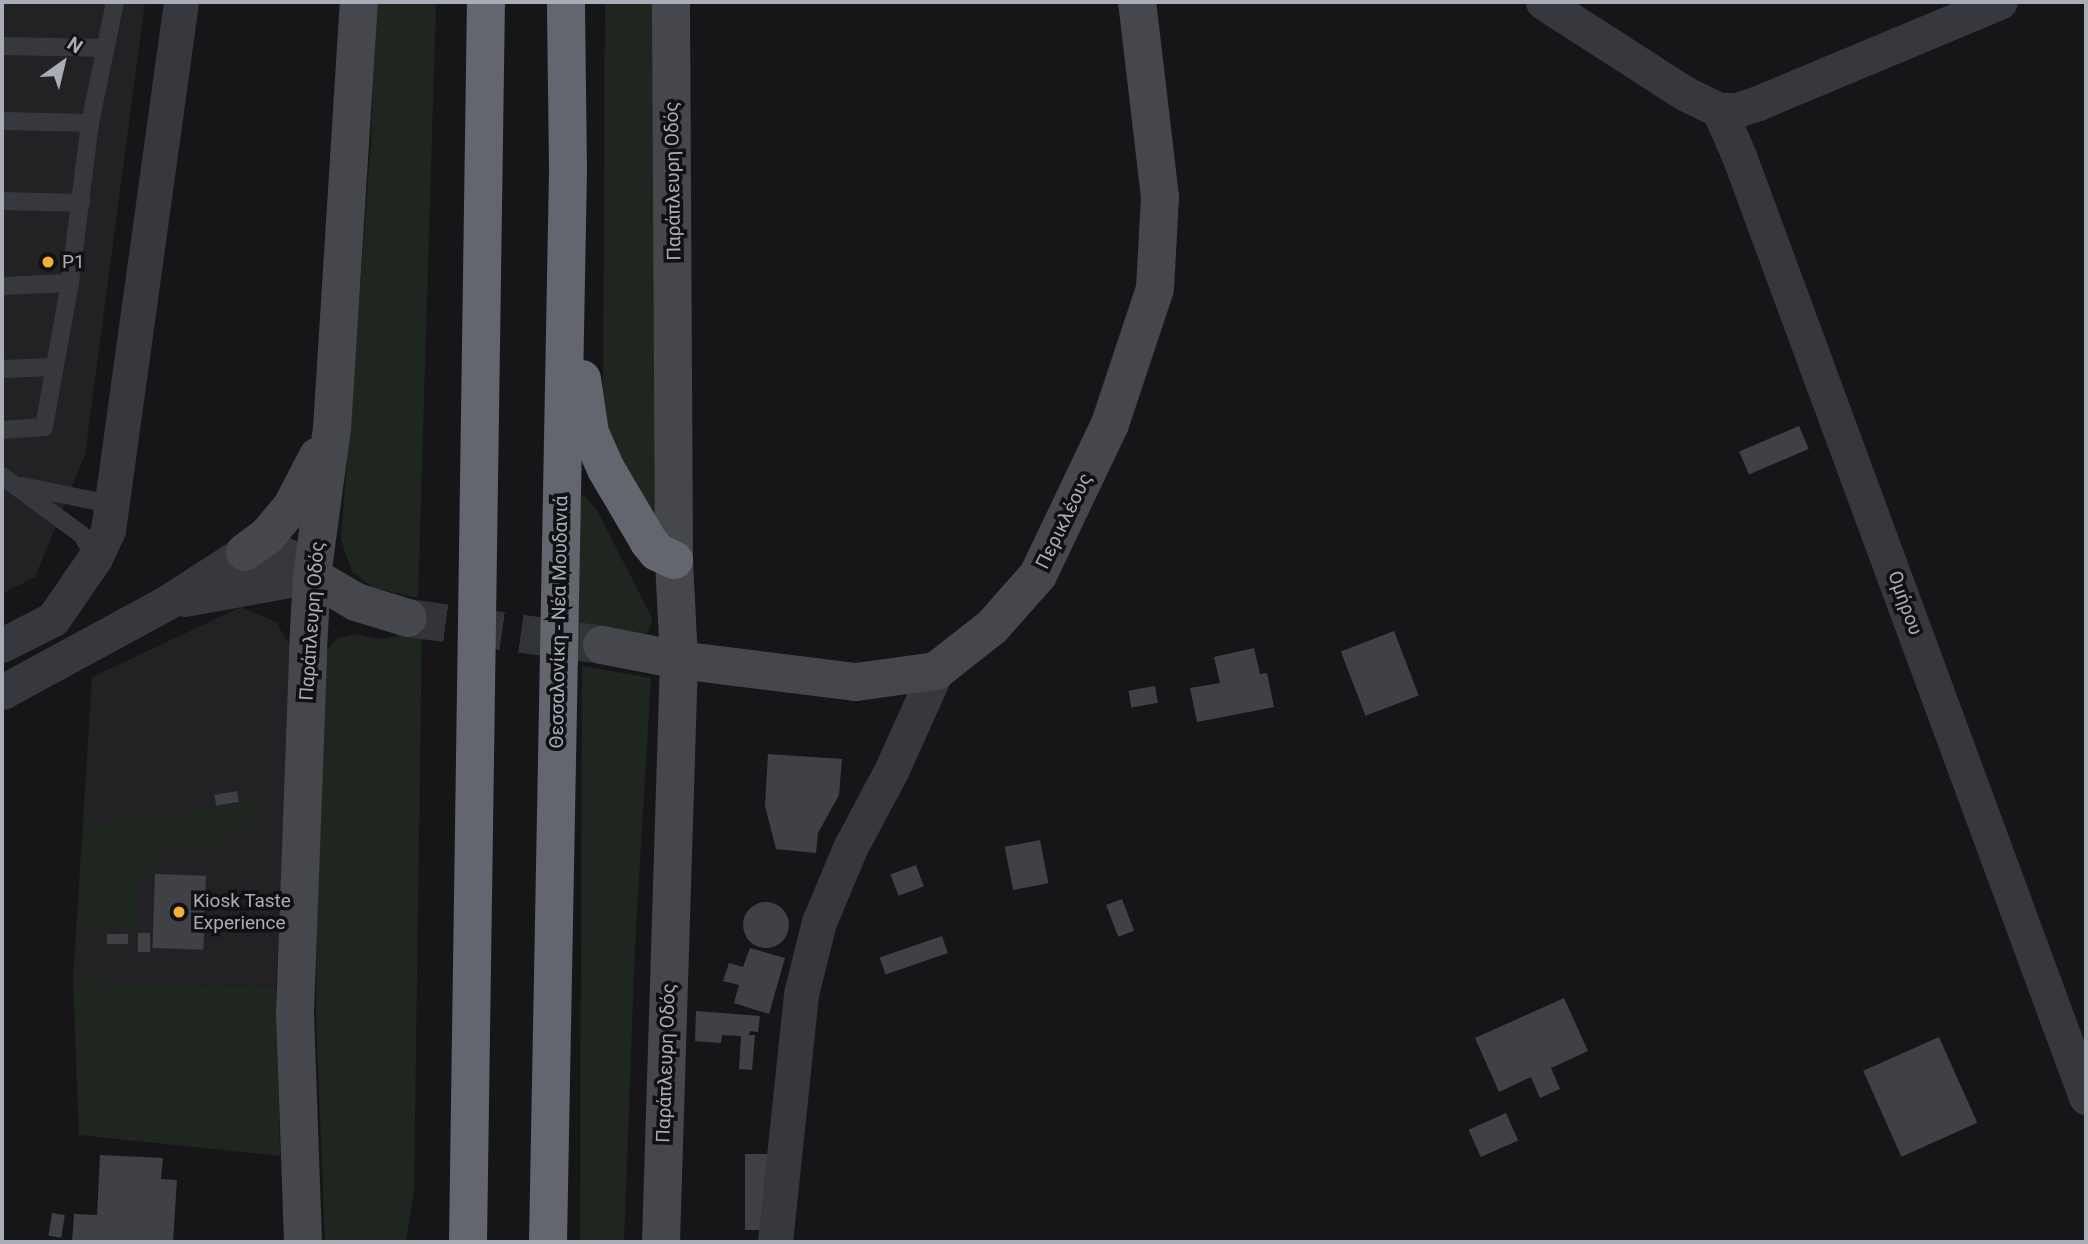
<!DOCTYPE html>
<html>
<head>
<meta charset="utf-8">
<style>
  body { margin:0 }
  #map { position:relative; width:2088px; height:1244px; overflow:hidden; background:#161618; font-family:Roboto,sans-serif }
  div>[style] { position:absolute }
  .built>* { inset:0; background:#222225 }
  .green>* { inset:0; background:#1e261f }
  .building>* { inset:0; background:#404145; transform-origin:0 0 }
  .round { border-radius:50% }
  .secondary-tunnel>* { height:38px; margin-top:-19px; transform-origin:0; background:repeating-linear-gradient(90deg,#333438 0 38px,transparent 0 57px) }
  .lane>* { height:18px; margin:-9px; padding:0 9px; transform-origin:9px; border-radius:9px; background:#37383d }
  .street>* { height:35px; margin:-17.5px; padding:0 17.5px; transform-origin:17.5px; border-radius:17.5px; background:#37383d }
  .secondary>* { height:38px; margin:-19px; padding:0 19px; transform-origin:19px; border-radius:19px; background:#45474d }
  .highway>* { height:38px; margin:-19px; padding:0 19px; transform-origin:19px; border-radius:19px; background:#63666e }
  .dots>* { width:19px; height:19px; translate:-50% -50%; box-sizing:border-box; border:4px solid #111113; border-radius:50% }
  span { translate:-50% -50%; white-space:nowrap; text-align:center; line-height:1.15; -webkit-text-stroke:7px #111113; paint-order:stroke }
  .street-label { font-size:19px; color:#a8adb8 }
  .poi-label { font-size:19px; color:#a8adb8 }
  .left { translate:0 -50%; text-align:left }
  .frame { position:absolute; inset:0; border:4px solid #a8adb8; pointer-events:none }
  .north { position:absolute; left:28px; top:28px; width:70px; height:70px; -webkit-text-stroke:5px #111113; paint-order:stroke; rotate:34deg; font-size:19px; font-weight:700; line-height:28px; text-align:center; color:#a8adb8 }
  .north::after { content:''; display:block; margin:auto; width:24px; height:32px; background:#a8adb8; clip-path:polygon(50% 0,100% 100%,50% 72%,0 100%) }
</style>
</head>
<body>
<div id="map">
  <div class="built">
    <i style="clip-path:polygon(2px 2px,145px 2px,85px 455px,35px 577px,2px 594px)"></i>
    <i style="clip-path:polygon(241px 607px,276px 622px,293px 651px,276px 987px,73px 980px,92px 677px)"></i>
  </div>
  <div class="green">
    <i style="clip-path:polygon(376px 2px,436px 2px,418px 598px,374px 588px,352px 572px,341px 540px,371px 143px)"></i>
    <i style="clip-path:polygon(605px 2px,656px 2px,660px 523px,651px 520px,603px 419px)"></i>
    <i style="clip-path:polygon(584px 496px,597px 510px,651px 616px,652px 623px,648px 632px,638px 637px,574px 632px,580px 497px)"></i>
    <i style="clip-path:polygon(422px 625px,414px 1191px,406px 1242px,325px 1242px,316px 1017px,317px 820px,323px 657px,337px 638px,355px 634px,381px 639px,404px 634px)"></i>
    <i style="clip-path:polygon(582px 666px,651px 678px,635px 945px,624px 1242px,580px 1242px)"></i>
    <i style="clip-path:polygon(259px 801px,258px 821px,206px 850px,157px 847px,155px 874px,136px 870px,136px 932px,77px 926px,85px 824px)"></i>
    <i style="clip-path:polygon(73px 980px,276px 987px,280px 1156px,79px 1135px)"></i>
  </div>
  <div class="building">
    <i style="left:1799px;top:426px;width:25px;height:65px;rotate:67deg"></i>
    <i style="left:1394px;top:631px;width:69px;height:57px;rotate:69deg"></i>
    <i style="clip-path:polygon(1254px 648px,1260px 674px,1267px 673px,1274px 707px,1197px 722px,1190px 688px,1220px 683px,1214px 657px)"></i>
    <i style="left:1155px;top:686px;width:17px;height:27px;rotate:80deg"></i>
    <i style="clip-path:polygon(768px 754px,842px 759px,839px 795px,818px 833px,816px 853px,776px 849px,765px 806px)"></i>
    <i style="left:237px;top:791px;width:11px;height:23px;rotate:80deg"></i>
    <i style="left:1040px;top:840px;width:44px;height:36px;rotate:79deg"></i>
    <i style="left:916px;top:865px;width:23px;height:27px;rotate:70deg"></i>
    <i style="left:155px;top:874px;width:51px;height:74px;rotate:2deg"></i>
    <i style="left:1122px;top:899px;width:34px;height:17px;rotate:69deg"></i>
    <i class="round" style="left:743px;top:902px;width:46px;height:46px"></i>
    <i style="left:138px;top:933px;width:12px;height:19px"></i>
    <i style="left:107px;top:934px;width:21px;height:10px"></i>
    <i style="left:942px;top:936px;width:18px;height:66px;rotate:71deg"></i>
    <i style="clip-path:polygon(750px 948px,785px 958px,769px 1014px,734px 1003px,739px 985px,723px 981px,729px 963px,743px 967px)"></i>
    <i style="clip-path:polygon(1564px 998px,1588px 1051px,1551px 1068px,1560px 1089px,1540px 1098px,1531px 1077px,1499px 1092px,1475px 1038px)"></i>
    <i style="clip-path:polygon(696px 1011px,760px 1016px,758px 1032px,750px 1031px,749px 1035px,755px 1035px,752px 1070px,739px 1069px,741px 1036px,722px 1035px,721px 1043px,695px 1041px)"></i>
    <i style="left:1939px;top:1037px;width:94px;height:83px;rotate:66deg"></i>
    <i style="left:1506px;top:1113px;width:30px;height:41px;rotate:66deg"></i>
    <i style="left:745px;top:1154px;width:26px;height:76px"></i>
    <i style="clip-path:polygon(100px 1155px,163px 1158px,161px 1179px,177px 1180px,173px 1242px,72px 1242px,74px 1214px,97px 1215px)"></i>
    <i style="left:52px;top:1213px;width:13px;height:23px;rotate:9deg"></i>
  </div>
  <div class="secondary-tunnel">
    <i style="left:408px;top:618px;width:196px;rotate:7.9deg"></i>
  </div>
  <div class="lane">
    <i style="left:2px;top:46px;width:103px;rotate:1.1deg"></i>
    <i style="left:2px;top:121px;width:88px;rotate:1.3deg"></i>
    <i style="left:2px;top:201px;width:79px;rotate:1.5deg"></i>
    <i style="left:2px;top:286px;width:68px;rotate:-2.5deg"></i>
    <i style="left:2px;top:369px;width:50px;rotate:-2.3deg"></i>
    <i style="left:2px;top:430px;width:42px;rotate:-4.1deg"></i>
    <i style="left:44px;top:427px;width:146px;rotate:-79.8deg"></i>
    <i style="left:70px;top:283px;width:161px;rotate:-82.9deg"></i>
    <i style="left:90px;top:123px;width:124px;rotate:-78.3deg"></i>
    <i style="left:2px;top:476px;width:99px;rotate:36.4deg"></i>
    <i style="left:82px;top:535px;width:26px;rotate:61deg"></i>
    <i style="left:22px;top:486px;width:80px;rotate:11.6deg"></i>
    <i style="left:100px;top:502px;width:18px;rotate:-41deg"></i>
  </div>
  <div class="street">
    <i style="left:1543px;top:2px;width:168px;rotate:32.8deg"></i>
    <i style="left:1684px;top:93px;width:39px;rotate:26deg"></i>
    <i style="left:1719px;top:110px;width:18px"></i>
    <i style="left:1737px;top:110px;width:22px;rotate:-18deg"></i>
    <i style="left:1758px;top:103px;width:262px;rotate:-22.7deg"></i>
    <i style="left:1719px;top:110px;width:50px;rotate:66.5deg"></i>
    <i style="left:1739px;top:156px;width:1003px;rotate:69.76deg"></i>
    <i style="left:184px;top:599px;width:130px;rotate:-10.2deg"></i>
    <i style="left:2px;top:645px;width:57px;rotate:-27deg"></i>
    <i style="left:53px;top:619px;width:74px;rotate:-55.5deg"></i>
    <i style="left:95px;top:558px;width:31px;rotate:-65deg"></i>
    <i style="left:108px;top:530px;width:533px;rotate:-82.13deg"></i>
    <i style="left:2px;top:692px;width:187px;rotate:-28.5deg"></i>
    <i style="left:166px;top:603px;width:94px;rotate:-32.8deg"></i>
    <i style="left:245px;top:552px;width:38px;rotate:3deg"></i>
    <i style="left:283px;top:554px;width:13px;rotate:23deg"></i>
    <i style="left:295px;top:559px;width:24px;rotate:45deg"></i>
    <i style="left:775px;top:1242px;width:249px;rotate:-84deg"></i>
    <i style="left:801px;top:994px;width:74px;rotate:-76deg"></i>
    <i style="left:819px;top:922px;width:80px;rotate:-67.3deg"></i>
    <i style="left:850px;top:848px;width:89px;rotate:-62deg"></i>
    <i style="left:892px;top:769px;width:107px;rotate:-65.8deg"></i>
  </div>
  <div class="secondary">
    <i style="left:245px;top:552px;width:27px;rotate:-36deg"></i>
    <i style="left:267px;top:536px;width:39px;rotate:-50deg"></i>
    <i style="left:292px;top:506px;width:56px;rotate:-62.5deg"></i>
    <i style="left:312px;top:576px;width:51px;rotate:30.6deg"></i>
    <i style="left:356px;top:602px;width:54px;rotate:17.1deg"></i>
    <i style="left:602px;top:645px;width:78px;rotate:11deg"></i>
    <i style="left:679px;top:660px;width:178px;rotate:7.1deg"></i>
    <i style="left:856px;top:682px;width:81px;rotate:-7.8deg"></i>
    <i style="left:936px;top:671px;width:71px;rotate:-38.2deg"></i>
    <i style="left:992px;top:627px;width:69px;rotate:-48.5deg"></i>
    <i style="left:1038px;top:575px;width:167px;rotate:-64.5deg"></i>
    <i style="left:1110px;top:424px;width:142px;rotate:-71.6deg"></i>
    <i style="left:1155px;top:289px;width:92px;rotate:-86.9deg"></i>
    <i style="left:1160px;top:197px;width:196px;rotate:-96.7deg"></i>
    <i style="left:303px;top:1242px;width:230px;rotate:-92deg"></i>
    <i style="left:295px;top:1012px;width:363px;rotate:-87.9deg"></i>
    <i style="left:308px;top:649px;width:73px;rotate:-86.9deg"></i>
    <i style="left:312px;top:576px;width:148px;rotate:-82.3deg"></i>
    <i style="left:332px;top:429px;width:428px;rotate:-86.4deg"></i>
    <i style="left:661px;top:1242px;width:582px;rotate:-88.23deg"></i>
    <i style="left:679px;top:660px;width:100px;rotate:-92.9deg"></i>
    <i style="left:674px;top:560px;width:558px;rotate:-90.31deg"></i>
  </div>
  <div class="highway">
    <i style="left:582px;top:379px;width:55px;rotate:81.6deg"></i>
    <i style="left:590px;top:433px;width:39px;rotate:66deg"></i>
    <i style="left:606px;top:469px;width:85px;rotate:59.5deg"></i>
    <i style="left:649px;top:542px;width:13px;rotate:51deg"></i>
    <i style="left:657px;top:552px;width:19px;rotate:25deg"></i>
    <i style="left:468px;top:1242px;width:1240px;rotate:-89.17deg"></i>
    <i style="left:548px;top:1242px;width:1072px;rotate:-88.93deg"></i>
    <i style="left:568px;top:170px;width:168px;rotate:-90.7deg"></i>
  </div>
  <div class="dots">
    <i style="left:48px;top:262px;background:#f2b134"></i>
    <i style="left:179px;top:912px;background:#f2b134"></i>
  </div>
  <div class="street-label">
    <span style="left:673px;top:181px;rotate:-91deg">Παράπλευρη Οδός</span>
    <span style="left:1064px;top:521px;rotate:-64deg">Περικλέους</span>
    <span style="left:1905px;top:603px;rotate:70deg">Ομήρου</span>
    <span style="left:312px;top:621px;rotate:-86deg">Παράπλευρη Οδός</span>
    <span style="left:559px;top:622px;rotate:-89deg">Θεσσαλονίκη - Νέα Μουδανιά</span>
    <span style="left:666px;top:1063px;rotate:-88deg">Παράπλευρη Οδός</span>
  </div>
  <div class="poi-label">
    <span class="left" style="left:62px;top:262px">P1</span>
    <span class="left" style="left:193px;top:912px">Kiosk Taste<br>Experience</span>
  </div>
  <div class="frame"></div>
  <div class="north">N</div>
</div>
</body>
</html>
